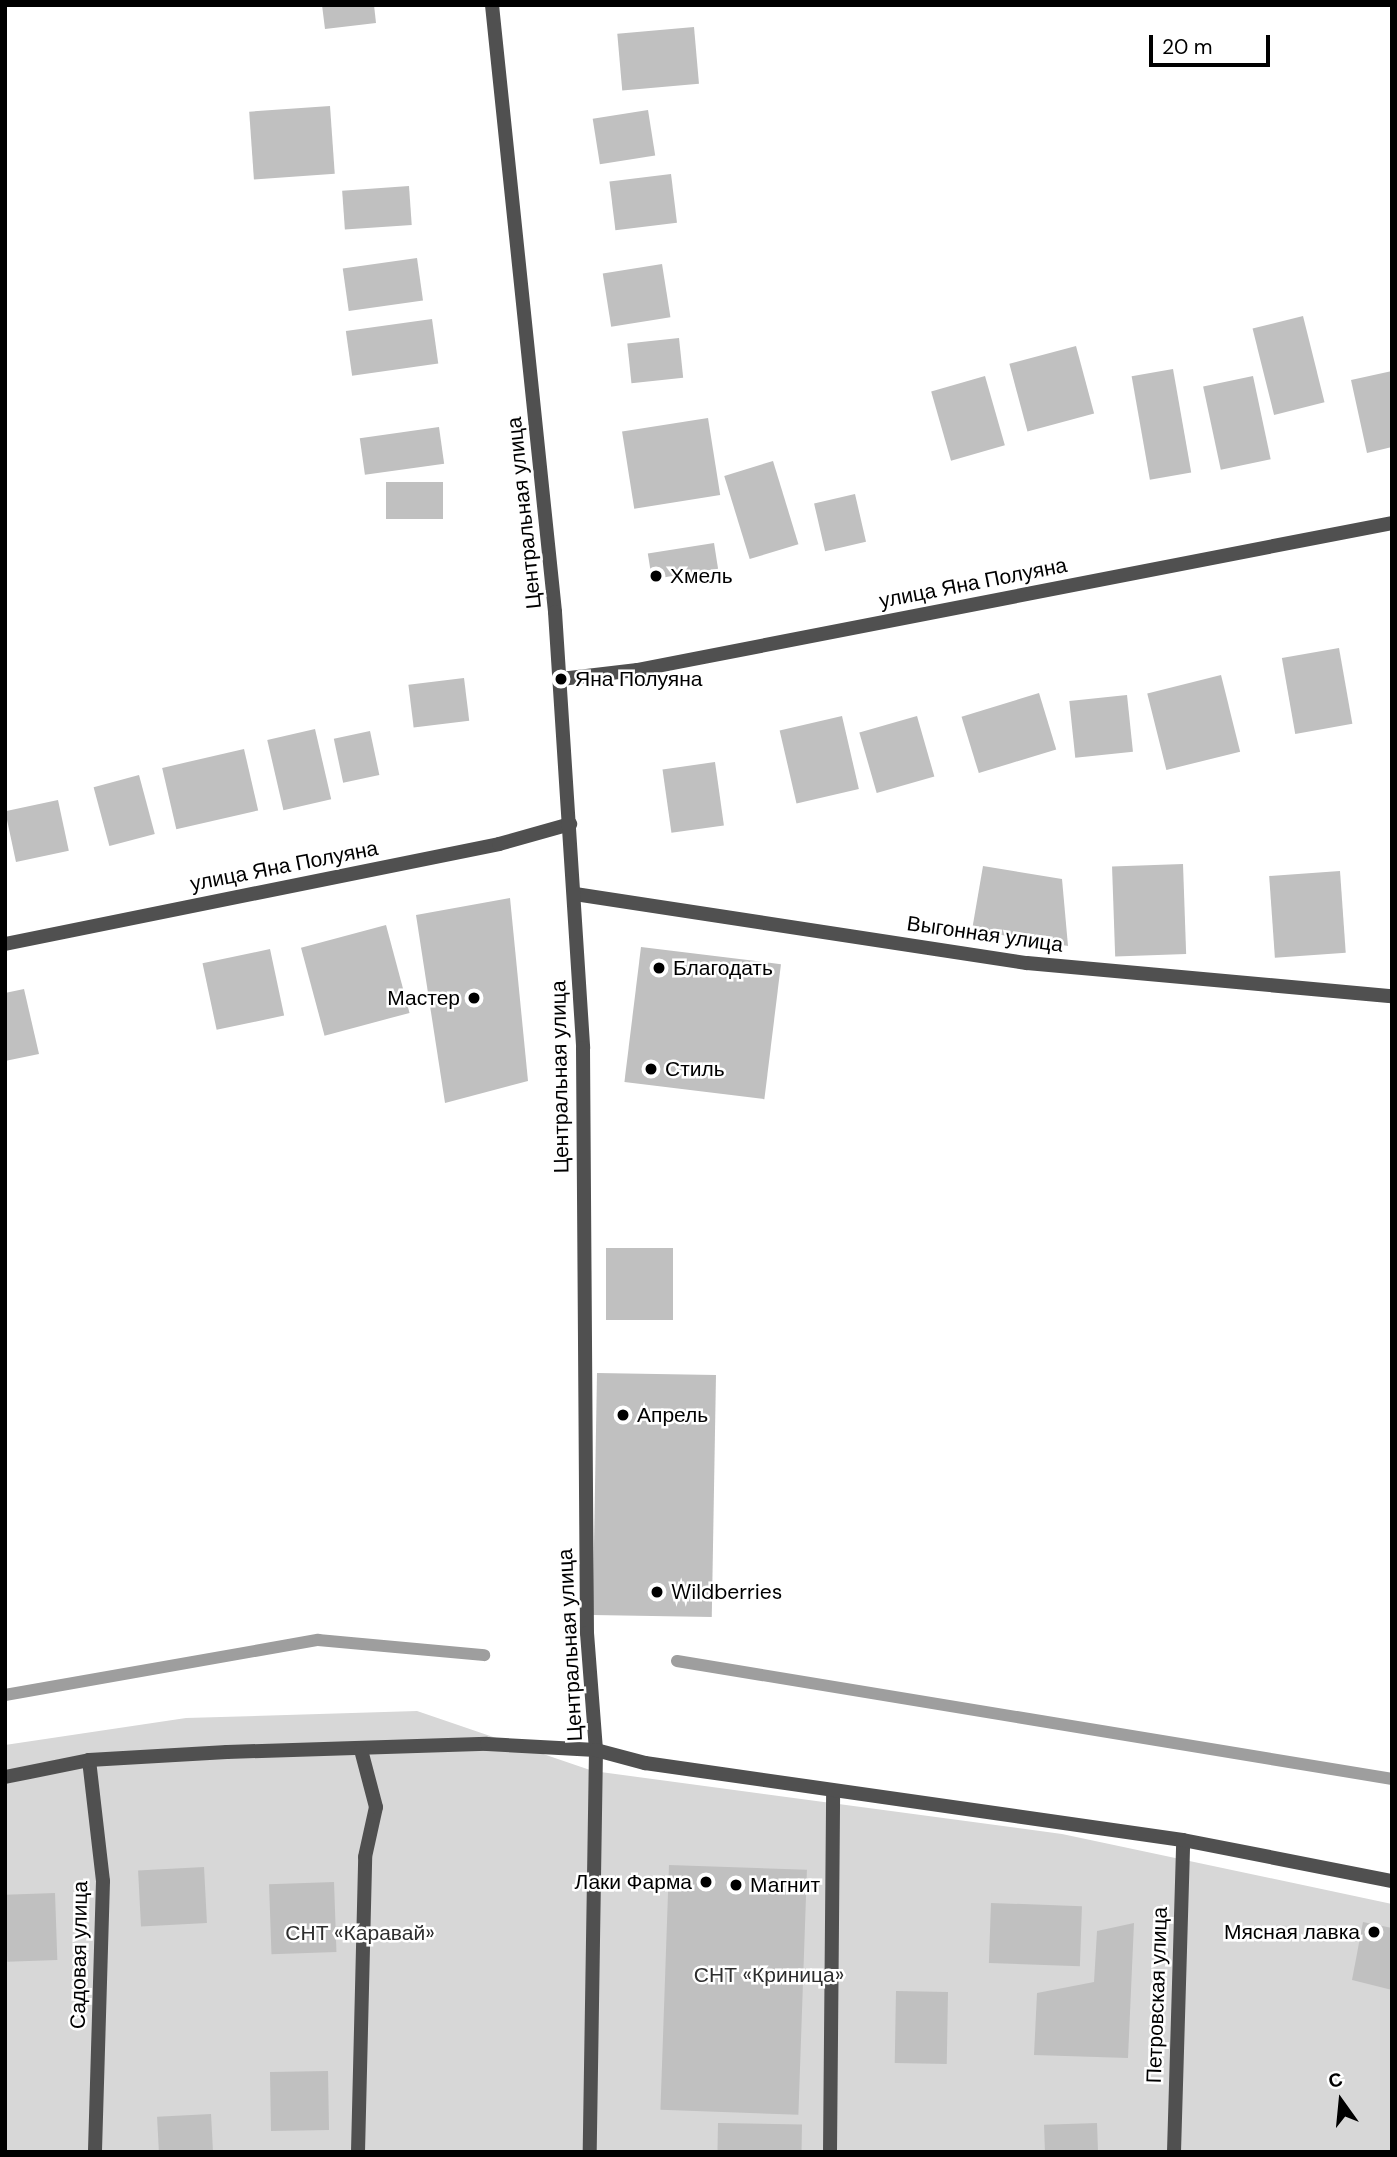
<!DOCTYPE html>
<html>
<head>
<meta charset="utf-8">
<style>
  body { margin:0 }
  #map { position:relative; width:1397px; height:2157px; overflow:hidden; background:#fff; font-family:"DM Sans",sans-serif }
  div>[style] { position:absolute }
  .green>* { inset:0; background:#d7d7d7 }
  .stream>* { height:12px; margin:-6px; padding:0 6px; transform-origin:6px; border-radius:6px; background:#9e9e9e }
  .building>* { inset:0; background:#c0c0c0; transform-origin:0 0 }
  .minor>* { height:14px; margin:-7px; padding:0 7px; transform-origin:7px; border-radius:7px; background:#505050 }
  .tertiary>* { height:14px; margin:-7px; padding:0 7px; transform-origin:7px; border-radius:7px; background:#505050 }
  .dots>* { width:19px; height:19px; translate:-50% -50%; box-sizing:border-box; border:4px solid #fff; border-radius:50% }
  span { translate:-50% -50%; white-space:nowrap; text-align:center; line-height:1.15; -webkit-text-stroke:5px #fff; paint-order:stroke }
  .street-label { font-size:21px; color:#000 }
  .poi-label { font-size:21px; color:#000 }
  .left { translate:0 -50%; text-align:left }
  .right { translate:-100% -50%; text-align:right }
  .park-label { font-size:21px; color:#2e2e2e }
  .frame { position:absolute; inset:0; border:7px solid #000; pointer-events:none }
  .north { position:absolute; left:1306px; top:2066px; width:70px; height:70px; -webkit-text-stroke:5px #fff; paint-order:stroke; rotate:345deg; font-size:19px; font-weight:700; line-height:28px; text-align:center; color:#000 }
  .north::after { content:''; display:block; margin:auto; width:24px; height:32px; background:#000; clip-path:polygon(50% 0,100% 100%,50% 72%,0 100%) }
  .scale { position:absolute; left:1149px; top:35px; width:121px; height:32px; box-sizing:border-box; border:4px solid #000; border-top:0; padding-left:9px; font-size:21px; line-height:24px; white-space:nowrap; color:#000; -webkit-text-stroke:5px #fff; paint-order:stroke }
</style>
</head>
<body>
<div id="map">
  <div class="green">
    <i style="clip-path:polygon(417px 1711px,593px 1771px,1062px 1834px,1392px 1904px,1392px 2152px,5px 2152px,5px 1745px,186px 1718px)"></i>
  </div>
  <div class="stream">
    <i style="left:677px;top:1661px;width:725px;rotate:9.37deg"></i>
    <i style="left:5px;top:1695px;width:318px;rotate:-10deg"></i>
    <i style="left:318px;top:1640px;width:167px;rotate:5.2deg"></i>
  </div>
  <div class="building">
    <i style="clip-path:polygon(322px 5px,374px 5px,376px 23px,325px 29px)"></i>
    <i style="left:694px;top:27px;width:57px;height:77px;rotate:85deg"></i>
    <i style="left:330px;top:106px;width:68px;height:81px;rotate:86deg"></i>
    <i style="left:648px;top:110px;width:46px;height:56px;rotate:81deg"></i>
    <i style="left:671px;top:174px;width:49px;height:62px;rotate:83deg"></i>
    <i style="left:409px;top:186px;width:39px;height:67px;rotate:86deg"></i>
    <i style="left:417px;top:258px;width:43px;height:75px;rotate:82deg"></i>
    <i style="left:662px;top:264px;width:54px;height:60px;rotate:81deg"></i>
    <i style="left:1303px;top:316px;width:89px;height:52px;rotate:76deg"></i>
    <i style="left:432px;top:319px;width:45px;height:87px;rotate:82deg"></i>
    <i style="left:679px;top:338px;width:40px;height:52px;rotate:84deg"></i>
    <i style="left:1076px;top:346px;width:70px;height:69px;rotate:75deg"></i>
    <i style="left:1173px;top:369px;width:105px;height:42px;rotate:80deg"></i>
    <i style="clip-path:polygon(1392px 371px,1392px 447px,1367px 453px,1351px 380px)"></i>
    <i style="left:985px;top:376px;width:72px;height:56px;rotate:74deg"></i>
    <i style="left:1253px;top:376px;width:85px;height:51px;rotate:78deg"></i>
    <i style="left:708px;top:418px;width:78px;height:87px;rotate:81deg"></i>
    <i style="left:439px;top:427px;width:37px;height:80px;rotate:82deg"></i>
    <i style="left:773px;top:461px;width:87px;height:51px;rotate:73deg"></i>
    <i style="left:443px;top:482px;width:37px;height:57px;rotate:90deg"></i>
    <i style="left:855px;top:494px;width:49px;height:42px;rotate:77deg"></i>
    <i style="left:714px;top:543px;width:26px;height:67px;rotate:81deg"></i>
    <i style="left:1339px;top:648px;width:77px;height:58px;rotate:80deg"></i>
    <i style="left:1221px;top:675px;width:79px;height:76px;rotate:76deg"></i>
    <i style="left:464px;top:678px;width:43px;height:56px;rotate:83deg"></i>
    <i style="left:1039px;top:693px;width:59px;height:81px;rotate:73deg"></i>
    <i style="left:1127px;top:695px;width:57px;height:58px;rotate:84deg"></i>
    <i style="left:842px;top:716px;width:75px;height:64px;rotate:77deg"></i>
    <i style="left:917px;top:716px;width:63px;height:60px;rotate:74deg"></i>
    <i style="left:315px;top:729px;width:72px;height:49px;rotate:77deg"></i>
    <i style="left:370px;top:731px;width:45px;height:37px;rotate:78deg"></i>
    <i style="left:244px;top:749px;width:63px;height:84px;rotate:77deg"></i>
    <i style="left:715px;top:762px;width:64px;height:53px;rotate:82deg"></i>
    <i style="left:139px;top:775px;width:61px;height:47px;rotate:75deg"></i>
    <i style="left:58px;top:800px;width:52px;height:54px;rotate:78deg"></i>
    <i style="left:1183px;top:864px;width:90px;height:71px;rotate:88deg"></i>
    <i style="clip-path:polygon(983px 866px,1062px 879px,1068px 946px,972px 930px)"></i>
    <i style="left:1340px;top:871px;width:82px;height:71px;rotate:86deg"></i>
    <i style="clip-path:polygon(510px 898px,528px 1081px,445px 1103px,416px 915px)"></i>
    <i style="left:386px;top:925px;width:91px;height:88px;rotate:75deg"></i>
    <i style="left:641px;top:947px;width:141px;height:136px;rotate:7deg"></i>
    <i style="left:270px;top:949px;width:68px;height:69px;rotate:78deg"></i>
    <i style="clip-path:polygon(24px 989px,39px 1054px,5px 1061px,5px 993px)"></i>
    <i style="left:606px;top:1248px;width:67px;height:72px"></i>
    <i style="left:597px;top:1373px;width:119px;height:242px;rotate:1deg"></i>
    <i style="left:669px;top:1865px;width:138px;height:245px;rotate:2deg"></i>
    <i style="left:204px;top:1867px;width:56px;height:66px;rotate:87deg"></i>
    <i style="left:334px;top:1882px;width:70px;height:65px;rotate:88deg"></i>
    <i style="left:55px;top:1893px;width:67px;height:50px;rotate:88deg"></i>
    <i style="left:991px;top:1903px;width:91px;height:60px;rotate:2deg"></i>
    <i style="clip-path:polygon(1363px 1922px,1392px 1928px,1392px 1990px,1352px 1980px)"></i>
    <i style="clip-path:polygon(1134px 1923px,1128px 2058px,1034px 2055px,1037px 1993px,1094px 1982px,1097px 1931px)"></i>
    <i style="left:896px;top:1991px;width:52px;height:72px;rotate:1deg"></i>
    <i style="left:328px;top:2071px;width:59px;height:58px;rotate:89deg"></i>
    <i style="left:211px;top:2114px;width:38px;height:54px;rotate:87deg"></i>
    <i style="left:718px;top:2123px;width:84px;height:29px;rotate:1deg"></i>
    <i style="left:1097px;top:2123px;width:29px;height:53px;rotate:88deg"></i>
  </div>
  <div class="minor">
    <i style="left:561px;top:679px;width:77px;rotate:-6.8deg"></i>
    <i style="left:637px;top:670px;width:769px;rotate:-11.02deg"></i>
    <i style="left:575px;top:894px;width:457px;rotate:8.7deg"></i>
    <i style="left:1027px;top:963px;width:366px;rotate:5.2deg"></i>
    <i style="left:5px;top:944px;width:504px;rotate:-11.44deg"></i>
    <i style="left:499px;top:844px;width:74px;rotate:-15.7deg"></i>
    <i style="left:89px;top:1760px;width:122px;rotate:83.4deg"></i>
    <i style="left:103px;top:1881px;width:271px;rotate:91.7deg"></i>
    <i style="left:5px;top:1777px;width:86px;rotate:-11.4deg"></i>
    <i style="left:89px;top:1760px;width:138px;rotate:-3.3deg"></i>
    <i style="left:227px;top:1752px;width:260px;rotate:-1.8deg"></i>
    <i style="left:487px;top:1744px;width:109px;rotate:3.2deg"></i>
    <i style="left:358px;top:2152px;width:295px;rotate:-88.6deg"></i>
    <i style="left:365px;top:1857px;width:51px;rotate:-77.6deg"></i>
    <i style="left:376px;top:1807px;width:59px;rotate:-104.7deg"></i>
    <i style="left:830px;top:2152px;width:361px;rotate:-89.5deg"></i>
    <i style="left:1174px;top:2152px;width:312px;rotate:-88.3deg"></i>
  </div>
  <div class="tertiary">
    <i style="left:492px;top:5px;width:610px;rotate:84.07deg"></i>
    <i style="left:555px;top:612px;width:437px;rotate:86.3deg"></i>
    <i style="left:583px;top:1048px;width:585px;rotate:89.61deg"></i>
    <i style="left:587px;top:1633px;width:117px;rotate:85.6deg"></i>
    <i style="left:596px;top:1750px;width:402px;rotate:90.9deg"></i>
    <i style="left:596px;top:1750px;width:51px;rotate:14.9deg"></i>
    <i style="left:645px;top:1763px;width:543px;rotate:8.15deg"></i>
    <i style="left:1183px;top:1840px;width:213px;rotate:11.1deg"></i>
  </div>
  <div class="dots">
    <i style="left:656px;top:576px;background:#000"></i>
    <i style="left:561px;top:679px;background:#000"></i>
    <i style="left:659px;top:968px;background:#000"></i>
    <i style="left:474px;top:998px;background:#000"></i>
    <i style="left:651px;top:1069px;background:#000"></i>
    <i style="left:623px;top:1415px;background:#000"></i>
    <i style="left:657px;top:1592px;background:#000"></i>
    <i style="left:706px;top:1882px;background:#000"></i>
    <i style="left:736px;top:1885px;background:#000"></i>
    <i style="left:1374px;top:1932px;background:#000"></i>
  </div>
  <div class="street-label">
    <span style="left:524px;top:513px;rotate:-96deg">Центральная улица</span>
    <span style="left:973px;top:583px;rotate:-11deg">улица Яна Полуяна</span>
    <span style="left:284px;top:866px;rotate:-11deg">улица Яна Полуяна</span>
    <span style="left:985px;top:934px;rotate:8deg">Выгонная улица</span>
    <span style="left:560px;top:1077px;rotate:-91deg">Центральная улица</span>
    <span style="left:570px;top:1645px;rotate:-93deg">Центральная улица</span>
    <span style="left:79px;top:1955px;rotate:-89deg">Садовая улица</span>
    <span style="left:1157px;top:1995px;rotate:-88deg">Петровская улица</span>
  </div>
  <div class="poi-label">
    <span class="left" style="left:670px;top:576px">Хмель</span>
    <span class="left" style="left:575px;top:679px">Яна Полуяна</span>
    <span class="left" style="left:673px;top:968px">Благодать</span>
    <span class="right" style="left:460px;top:998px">Мастер</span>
    <span class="left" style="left:665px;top:1069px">Стиль</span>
    <span class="left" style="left:637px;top:1415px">Апрель</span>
    <span class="left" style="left:671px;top:1592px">Wildberries</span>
    <span class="right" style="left:692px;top:1882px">Лаки Фарма</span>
    <span class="left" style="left:750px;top:1885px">Магнит</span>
    <span class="right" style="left:1360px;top:1932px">Мясная лавка</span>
  </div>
  <div class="park-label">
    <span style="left:360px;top:1933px">СНТ «Каравай»</span>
    <span style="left:769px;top:1975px">СНТ «Криница»</span>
  </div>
  <div class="frame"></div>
  <div class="north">С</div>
  <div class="scale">20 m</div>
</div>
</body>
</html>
